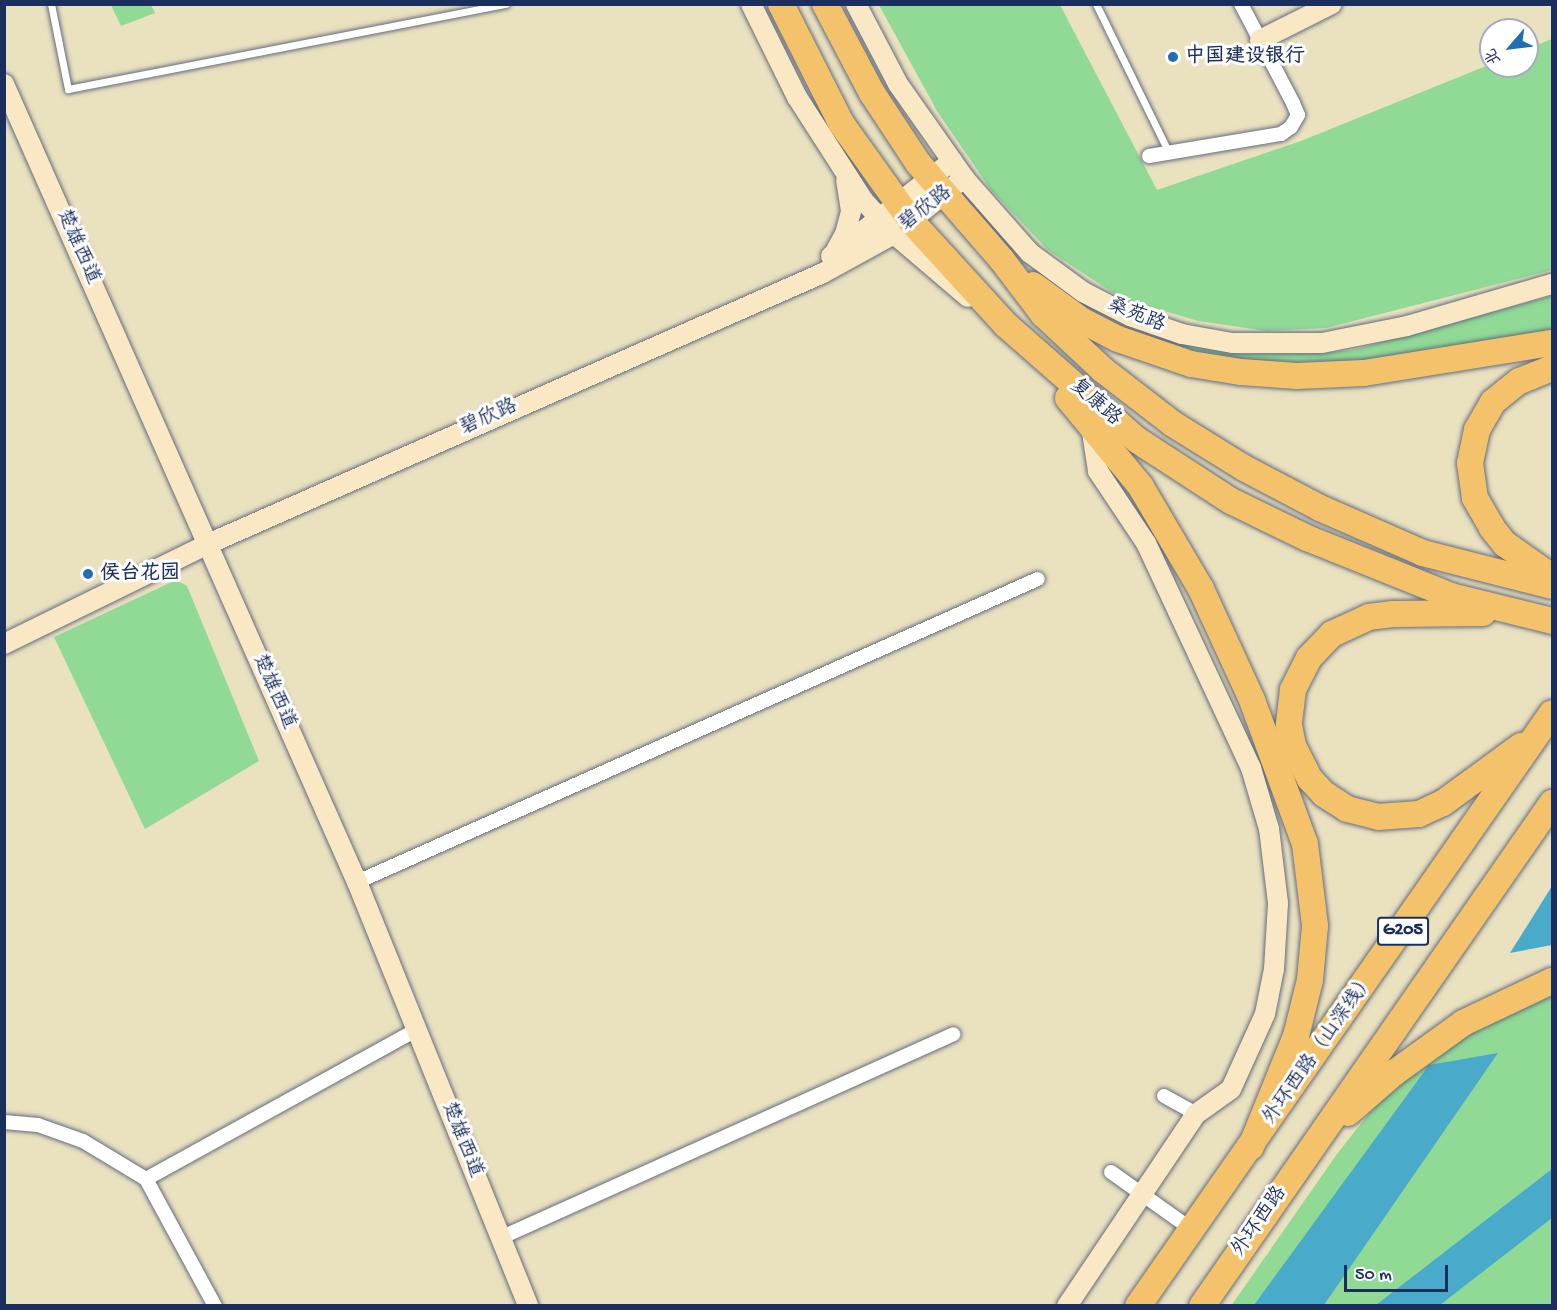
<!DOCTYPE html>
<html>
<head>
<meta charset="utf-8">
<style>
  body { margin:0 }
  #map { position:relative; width:1557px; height:1310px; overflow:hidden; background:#eae1bf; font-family:"Gochi Hand","LXGW WenKai TC",sans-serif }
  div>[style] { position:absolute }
  .green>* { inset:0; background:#90da96 }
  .water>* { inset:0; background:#4aaac9 }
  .roads { filter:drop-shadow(0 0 2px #636d80) drop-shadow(0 0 2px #636d80) }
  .lane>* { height:7px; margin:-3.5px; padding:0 3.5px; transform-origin:3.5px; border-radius:3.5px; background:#fff }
  .street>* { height:14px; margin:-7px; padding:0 7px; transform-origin:7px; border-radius:7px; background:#fff }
  .secondary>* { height:20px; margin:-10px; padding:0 10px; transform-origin:10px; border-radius:10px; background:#fae7c3 }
  .highway>* { height:26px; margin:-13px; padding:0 13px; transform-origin:13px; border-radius:13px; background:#f3c26a }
  .dots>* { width:16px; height:16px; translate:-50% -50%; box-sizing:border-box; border:3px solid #fff; border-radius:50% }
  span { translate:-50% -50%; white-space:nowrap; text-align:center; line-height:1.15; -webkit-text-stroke:6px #fff; paint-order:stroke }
  .shield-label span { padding:2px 4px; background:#fff; border:2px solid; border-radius:4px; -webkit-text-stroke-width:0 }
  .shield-label { font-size:18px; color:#1b2f5e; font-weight:700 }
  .poi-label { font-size:20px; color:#1b2f5e; font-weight:700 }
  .left { translate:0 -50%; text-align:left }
  .street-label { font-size:20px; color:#1b2f5e }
  .frame { position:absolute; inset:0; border:6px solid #1b2f5e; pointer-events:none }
  .north { position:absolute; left:1479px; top:18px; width:60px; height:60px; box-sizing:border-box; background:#fff; border:2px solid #a4acbf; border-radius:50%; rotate:242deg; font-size:16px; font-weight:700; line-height:24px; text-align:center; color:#1b2f5e }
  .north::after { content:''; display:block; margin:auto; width:21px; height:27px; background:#1f6fb2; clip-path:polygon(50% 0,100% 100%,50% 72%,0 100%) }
  .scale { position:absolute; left:1344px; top:1265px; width:104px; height:27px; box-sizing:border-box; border:3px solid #1b2f5e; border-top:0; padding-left:8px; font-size:18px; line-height:21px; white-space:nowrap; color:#1b2f5e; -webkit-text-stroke:4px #fff; paint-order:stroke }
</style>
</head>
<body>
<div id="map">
  <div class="green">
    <i style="clip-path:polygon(111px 5px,151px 5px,155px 13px,121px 26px)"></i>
    <i style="clip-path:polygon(879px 5px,1060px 5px,1157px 190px,1301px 141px,1491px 64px,1527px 66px,1527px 49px,1552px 39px,1552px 270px,1326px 328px,1267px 331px,1198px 321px,1121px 298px,1048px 250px,991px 190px,937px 111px)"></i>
    <i style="clip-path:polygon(1552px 296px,1552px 332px,1341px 366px,1236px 364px,1156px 341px,1161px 337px,1241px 354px,1324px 353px,1353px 350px)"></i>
    <i style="clip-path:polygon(176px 580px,187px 586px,259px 761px,145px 829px,54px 637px)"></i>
    <i style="clip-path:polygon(1552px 994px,1552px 1305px,1231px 1306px,1337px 1154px,1394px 1082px,1471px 1031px)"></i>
  </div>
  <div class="water">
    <i style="clip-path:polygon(1552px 886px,1552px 945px,1510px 953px)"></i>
    <i style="clip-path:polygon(1498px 1053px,1324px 1305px,1254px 1305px,1429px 1065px)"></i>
    <i style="clip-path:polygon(1552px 1169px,1552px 1218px,1440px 1305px,1376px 1305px)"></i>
  </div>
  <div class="roads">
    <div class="lane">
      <i style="left:51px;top:4px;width:87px;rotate:78.7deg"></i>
      <i style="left:68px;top:89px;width:446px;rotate:-11deg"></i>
      <i style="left:1096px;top:4px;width:166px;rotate:63.9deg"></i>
    </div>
    <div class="street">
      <i style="left:1149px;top:156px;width:134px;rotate:-9.5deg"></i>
      <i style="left:1281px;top:134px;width:12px;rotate:-35deg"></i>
      <i style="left:1291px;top:127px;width:14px;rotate:-60deg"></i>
      <i style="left:1298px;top:115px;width:13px;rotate:-113deg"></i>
      <i style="left:1293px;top:103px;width:112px;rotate:-117.7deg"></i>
      <i style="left:357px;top:882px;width:745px;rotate:-23.99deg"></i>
      <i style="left:1164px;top:1096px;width:37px;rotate:29deg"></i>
      <i style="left:4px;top:1122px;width:34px;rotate:5deg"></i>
      <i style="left:38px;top:1125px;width:48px;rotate:19.6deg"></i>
      <i style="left:83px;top:1141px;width:74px;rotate:31.1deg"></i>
      <i style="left:146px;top:1179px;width:145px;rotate:61.5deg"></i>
      <i style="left:1111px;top:1172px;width:98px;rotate:35.5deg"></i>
      <i style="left:146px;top:1179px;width:308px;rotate:-28.9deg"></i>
      <i style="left:500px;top:1238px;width:497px;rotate:-24.2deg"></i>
    </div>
    <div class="secondary">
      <i style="left:751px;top:4px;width:104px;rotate:63.7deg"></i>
      <i style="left:797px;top:97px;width:122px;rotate:57.3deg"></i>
      <i style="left:863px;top:200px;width:46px;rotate:47.6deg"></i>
      <i style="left:894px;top:234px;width:97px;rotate:40.4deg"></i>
      <i style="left:856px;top:4px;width:90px;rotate:62.3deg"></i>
      <i style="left:898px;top:84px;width:115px;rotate:54.9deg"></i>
      <i style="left:964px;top:178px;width:100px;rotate:48.7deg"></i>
      <i style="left:1030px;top:253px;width:66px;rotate:36.3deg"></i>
      <i style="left:1083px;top:292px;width:53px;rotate:27.1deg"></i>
      <i style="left:1130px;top:316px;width:55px;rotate:19.1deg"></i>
      <i style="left:1182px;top:334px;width:51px;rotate:10.2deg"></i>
      <i style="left:1232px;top:343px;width:90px"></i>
      <i style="left:1322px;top:343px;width:87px;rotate:-11.3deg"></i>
      <i style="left:1407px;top:326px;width:151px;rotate:-16.2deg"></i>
      <i style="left:1260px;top:40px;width:80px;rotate:-26.6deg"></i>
      <i style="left:4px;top:84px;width:873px;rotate:66.14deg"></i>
      <i style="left:357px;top:882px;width:457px;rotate:68deg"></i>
      <i style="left:835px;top:252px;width:21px;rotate:-61deg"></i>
      <i style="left:845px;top:234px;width:24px;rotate:-75deg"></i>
      <i style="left:851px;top:211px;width:31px;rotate:-99deg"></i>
      <i style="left:831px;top:256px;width:154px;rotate:-38.1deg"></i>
      <i style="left:4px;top:644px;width:227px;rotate:-26.1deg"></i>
      <i style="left:208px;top:544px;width:672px;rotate:-23.78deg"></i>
      <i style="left:823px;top:273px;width:81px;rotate:-28.8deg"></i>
      <i style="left:894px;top:234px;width:90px;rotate:-38.7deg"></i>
      <i style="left:1067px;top:1306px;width:231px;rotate:-56.1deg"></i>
      <i style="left:1196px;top:1114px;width:43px;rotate:-35.5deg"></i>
      <i style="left:1231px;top:1089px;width:82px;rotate:-65.6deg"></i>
      <i style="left:1265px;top:1014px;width:46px;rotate:-78.7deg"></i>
      <i style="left:1274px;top:969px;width:66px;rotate:-86.5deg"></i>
      <i style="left:1278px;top:903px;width:75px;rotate:-96.9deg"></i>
      <i style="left:1269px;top:829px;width:64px;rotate:-106.4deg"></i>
      <i style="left:1251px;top:768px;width:248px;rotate:-115deg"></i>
      <i style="left:1146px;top:543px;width:87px;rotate:-123.7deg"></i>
      <i style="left:1098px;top:471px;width:47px;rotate:-98.7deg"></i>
    </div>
    <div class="highway">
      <i style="left:781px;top:4px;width:133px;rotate:63.2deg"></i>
      <i style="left:841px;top:123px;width:122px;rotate:54.4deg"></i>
      <i style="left:912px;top:222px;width:139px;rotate:47.6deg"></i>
      <i style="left:1006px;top:325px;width:174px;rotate:41.3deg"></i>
      <i style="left:1137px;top:440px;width:112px;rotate:33deg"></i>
      <i style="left:1231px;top:501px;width:85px;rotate:26deg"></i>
      <i style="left:1307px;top:538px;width:155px;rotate:21.9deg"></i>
      <i style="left:1451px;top:596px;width:104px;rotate:13.9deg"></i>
      <i style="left:825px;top:4px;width:101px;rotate:62.2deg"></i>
      <i style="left:872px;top:93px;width:84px;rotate:56.7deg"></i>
      <i style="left:918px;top:163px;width:128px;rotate:49.1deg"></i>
      <i style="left:1002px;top:260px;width:68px;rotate:52.8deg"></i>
      <i style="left:1043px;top:314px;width:82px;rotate:43deg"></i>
      <i style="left:1103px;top:370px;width:88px;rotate:37.6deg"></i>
      <i style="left:1173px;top:424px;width:84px;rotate:31.8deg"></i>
      <i style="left:1244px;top:468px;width:86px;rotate:27.8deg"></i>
      <i style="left:1320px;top:508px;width:112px;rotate:23.6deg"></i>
      <i style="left:1423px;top:553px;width:133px;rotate:14.3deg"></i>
      <i style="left:1033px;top:285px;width:59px;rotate:36.1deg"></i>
      <i style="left:1081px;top:320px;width:42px;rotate:27.2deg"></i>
      <i style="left:1118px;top:339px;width:77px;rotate:18.9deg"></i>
      <i style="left:1191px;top:364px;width:51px;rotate:9.1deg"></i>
      <i style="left:1241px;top:372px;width:56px;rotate:4.1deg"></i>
      <i style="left:1297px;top:376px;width:67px;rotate:-2.6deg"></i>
      <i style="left:1364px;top:373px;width:190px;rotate:-9.1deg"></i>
      <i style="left:1552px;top:368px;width:35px;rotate:158deg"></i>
      <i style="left:1519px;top:381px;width:33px;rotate:141deg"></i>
      <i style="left:1493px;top:402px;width:32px;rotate:120deg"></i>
      <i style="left:1477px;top:430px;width:34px;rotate:102deg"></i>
      <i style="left:1470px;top:463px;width:35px;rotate:82deg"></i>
      <i style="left:1475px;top:498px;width:34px;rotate:60deg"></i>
      <i style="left:1492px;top:528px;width:21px;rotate:51deg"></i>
      <i style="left:1505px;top:544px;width:57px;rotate:35.1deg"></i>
      <i style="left:1068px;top:398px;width:115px;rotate:50.6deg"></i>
      <i style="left:1141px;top:487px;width:118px;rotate:59.5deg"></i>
      <i style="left:1201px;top:589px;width:122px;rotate:65.3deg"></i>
      <i style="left:1252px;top:700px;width:153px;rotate:69.8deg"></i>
      <i style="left:1305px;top:844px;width:83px;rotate:83deg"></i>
      <i style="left:1315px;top:926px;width:54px;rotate:95.3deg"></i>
      <i style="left:1310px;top:980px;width:58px;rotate:104deg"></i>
      <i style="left:1296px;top:1036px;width:120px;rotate:112.1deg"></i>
      <i style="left:1483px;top:613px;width:90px;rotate:179.4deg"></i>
      <i style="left:1393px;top:614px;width:24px;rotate:173deg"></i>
      <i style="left:1369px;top:617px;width:41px;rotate:155.3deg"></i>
      <i style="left:1332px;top:634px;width:33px;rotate:134deg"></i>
      <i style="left:1309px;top:658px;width:36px;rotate:117deg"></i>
      <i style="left:1293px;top:690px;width:35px;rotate:97deg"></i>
      <i style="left:1289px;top:725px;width:21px;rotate:79deg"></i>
      <i style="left:1293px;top:746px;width:37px;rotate:63deg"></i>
      <i style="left:1310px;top:779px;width:21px;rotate:47deg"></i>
      <i style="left:1324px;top:794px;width:27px;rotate:33deg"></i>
      <i style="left:1347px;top:809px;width:32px;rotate:14deg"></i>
      <i style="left:1378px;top:817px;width:41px;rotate:-4.2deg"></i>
      <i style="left:1419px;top:814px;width:26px;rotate:-25deg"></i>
      <i style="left:1443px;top:803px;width:97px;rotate:-36.2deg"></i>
      <i style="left:1348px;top:1113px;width:61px;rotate:-41deg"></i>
      <i style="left:1394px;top:1073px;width:85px;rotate:-35.9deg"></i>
      <i style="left:1463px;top:1023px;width:98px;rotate:-25.3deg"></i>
      <i style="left:1138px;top:1306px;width:723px;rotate:-55.08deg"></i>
      <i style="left:1202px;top:1306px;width:613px;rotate:-55.17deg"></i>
    </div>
  </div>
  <div class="dots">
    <i style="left:1173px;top:57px;background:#1f6fb2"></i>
    <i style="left:88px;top:574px;background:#1f6fb2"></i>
  </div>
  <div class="shield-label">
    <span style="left:1403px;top:931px">G205</span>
  </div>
  <div class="poi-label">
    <span class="left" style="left:1185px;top:57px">中国建设银行</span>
    <span class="left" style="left:100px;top:574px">侯台花园</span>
  </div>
  <div class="street-label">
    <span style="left:926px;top:209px;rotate:-38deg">碧欣路</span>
    <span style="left:77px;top:247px;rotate:66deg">楚雄西道</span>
    <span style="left:1136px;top:316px;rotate:22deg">桑苑路</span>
    <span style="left:1095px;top:403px;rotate:41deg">复康路</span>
    <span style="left:489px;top:418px;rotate:-24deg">碧欣路</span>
    <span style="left:273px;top:692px;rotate:66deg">楚雄西道</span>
    <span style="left:1320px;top:1049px;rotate:-55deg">外环西路（山深线）</span>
    <span style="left:461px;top:1140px;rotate:68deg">楚雄西道</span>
    <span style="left:1260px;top:1222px;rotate:-55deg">外环西路</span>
  </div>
  <div class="frame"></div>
  <div class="north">北</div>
  <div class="scale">50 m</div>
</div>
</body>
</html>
